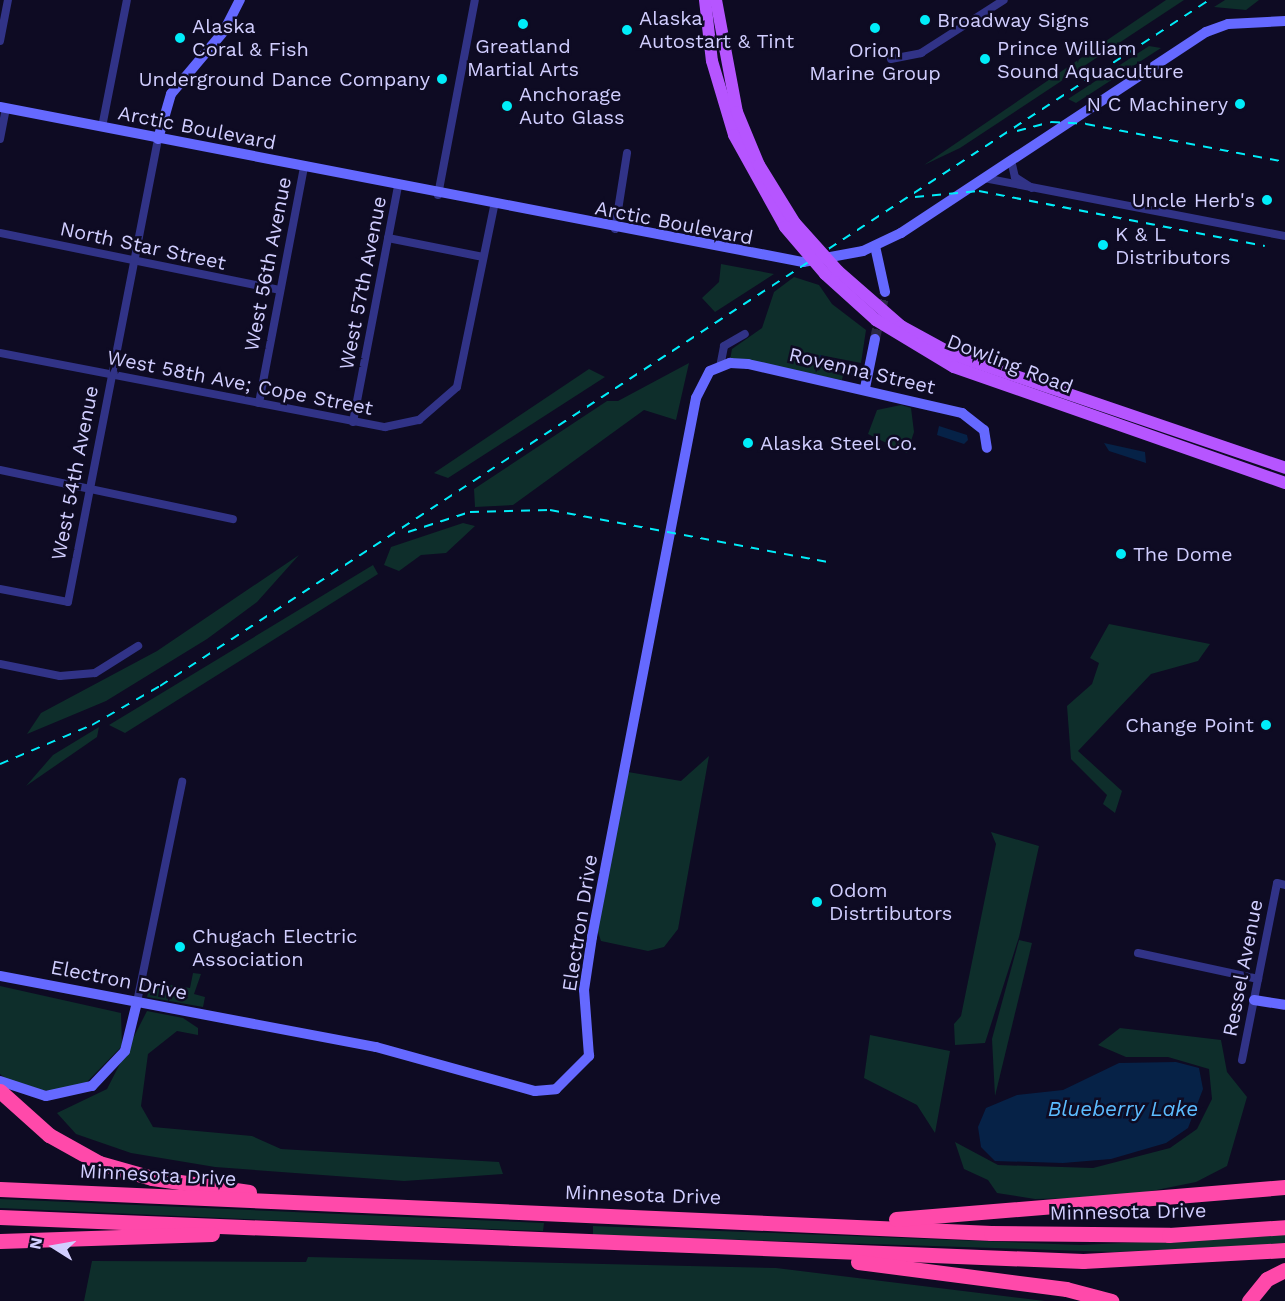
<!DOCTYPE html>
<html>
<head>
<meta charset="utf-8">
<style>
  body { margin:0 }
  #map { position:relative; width:1285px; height:1301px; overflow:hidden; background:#0e0b23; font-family:"Work Sans",sans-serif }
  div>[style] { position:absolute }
  .green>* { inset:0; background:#0e2e2b }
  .water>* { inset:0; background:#062247 }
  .secondary-tunnel>* { height:10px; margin-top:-5px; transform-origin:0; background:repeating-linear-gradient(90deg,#2b2844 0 10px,transparent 0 15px) }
  .street>* { height:8px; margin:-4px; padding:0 4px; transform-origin:4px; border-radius:4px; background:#313387 }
  .secondary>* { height:10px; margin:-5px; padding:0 5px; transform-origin:5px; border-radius:5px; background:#6569ff }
  .primary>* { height:12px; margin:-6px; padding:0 6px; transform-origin:6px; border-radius:6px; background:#b655ff }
  .highway>* { height:15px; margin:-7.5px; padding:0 7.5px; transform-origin:7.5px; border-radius:7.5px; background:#ff49aa }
  .rail>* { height:2px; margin-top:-1px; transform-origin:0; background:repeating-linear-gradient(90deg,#00edf9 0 9px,transparent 0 17px) }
  .primary-bridge>* { height:12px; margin:-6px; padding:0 6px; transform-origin:6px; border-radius:6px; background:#b655ff }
  .dots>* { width:16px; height:16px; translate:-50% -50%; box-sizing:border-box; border:3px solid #0e0b23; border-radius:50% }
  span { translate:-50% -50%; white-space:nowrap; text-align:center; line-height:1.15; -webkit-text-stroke:5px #0e0b23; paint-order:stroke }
  .poi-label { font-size:20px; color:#d1ceff }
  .left { translate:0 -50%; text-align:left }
  .right { translate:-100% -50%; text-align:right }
  .street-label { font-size:20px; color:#d1ceff }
  .water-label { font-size:21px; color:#5cbcff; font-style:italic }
  .north { position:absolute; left:24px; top:1217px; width:60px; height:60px; -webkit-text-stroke:4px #0e0b23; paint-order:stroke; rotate:281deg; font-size:16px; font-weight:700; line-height:24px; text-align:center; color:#d1ceff }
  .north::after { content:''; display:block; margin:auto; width:21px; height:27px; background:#d1ceff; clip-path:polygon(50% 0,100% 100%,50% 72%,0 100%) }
</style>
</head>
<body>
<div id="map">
  <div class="green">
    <i style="clip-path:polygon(1166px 0,1184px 0,960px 148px,924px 165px)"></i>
    <i style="clip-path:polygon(1225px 0,1259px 0,1246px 10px,1214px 7px)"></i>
    <i style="clip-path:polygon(1149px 46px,1161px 48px,1076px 103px,1068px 99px)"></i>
    <i style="clip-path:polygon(721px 264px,774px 274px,715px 312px,702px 298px,719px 282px)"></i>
    <i style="clip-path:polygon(794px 277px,819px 285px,832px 304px,866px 330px,861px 363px,820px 355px,818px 364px,843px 375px,842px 380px,730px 360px,732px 349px,762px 328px,774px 292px)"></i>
    <i style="clip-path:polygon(689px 363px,676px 420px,644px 410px,513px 505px,475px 507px,474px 489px,607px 401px,618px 401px)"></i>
    <i style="clip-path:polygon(589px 369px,605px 377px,448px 478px,434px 473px)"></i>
    <i style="clip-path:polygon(901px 405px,911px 408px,914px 432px,907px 453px,868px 434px,877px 410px)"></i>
    <i style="clip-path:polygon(463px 523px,475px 526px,446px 553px,421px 555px,399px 571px,384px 565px,391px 547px)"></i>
    <i style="clip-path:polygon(299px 555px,257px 602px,207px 639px,106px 701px,27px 734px,41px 713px,157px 651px)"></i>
    <i style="clip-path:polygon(373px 565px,378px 574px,125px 733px,109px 725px)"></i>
    <i style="clip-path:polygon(1109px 624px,1210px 644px,1198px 661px,1151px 674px,1078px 751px,1122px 791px,1115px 813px,1103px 804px,1107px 795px,1071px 759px,1067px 706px,1092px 684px,1099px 663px,1090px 658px)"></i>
    <i style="clip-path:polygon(99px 727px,97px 737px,26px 786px,53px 755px)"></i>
    <i style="clip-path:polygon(709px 756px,678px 929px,664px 947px,648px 951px,601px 941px,597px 929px,628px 772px,681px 781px)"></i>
    <i style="clip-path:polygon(991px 832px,1039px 846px,1019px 937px,985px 1043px,955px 1045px,954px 1024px,961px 1016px,996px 844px)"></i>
    <i style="clip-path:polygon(1019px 940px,1032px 943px,995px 1096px,992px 1039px)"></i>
    <i style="clip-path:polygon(193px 973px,201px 974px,194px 994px,205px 997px,203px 1007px,147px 997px,151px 982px,190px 988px)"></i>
    <i style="clip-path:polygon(0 986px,121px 1013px,122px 1046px,85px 1084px,51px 1091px,17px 1088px,0 1074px)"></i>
    <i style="clip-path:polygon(147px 1011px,183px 1018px,198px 1028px,198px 1035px,177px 1031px,148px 1054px,141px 1106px,153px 1127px,252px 1136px,281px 1149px,499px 1162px,503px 1174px,404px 1181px,215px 1167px,131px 1153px,76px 1134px,57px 1113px,107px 1089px)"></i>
    <i style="clip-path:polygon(1120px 1028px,1221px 1040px,1227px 1072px,1247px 1097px,1227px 1166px,1196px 1182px,1122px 1197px,1035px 1199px,997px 1193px,988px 1180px,964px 1169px,955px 1142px,998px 1165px,1093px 1168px,1170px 1148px,1197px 1129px,1212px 1099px,1209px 1069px,1168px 1057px,1126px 1057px,1098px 1045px)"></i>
    <i style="clip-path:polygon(870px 1035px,950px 1051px,935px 1133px,917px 1105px,864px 1078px)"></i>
    <i style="clip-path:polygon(0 1199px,362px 1215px,544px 1223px,543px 1231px,334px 1223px,0 1208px)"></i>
    <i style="clip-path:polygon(593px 1226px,1081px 1245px,1285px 1235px,1285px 1244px,1114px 1252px,593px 1235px)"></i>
    <i style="clip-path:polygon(308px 1257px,776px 1268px,1045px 1301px,84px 1301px,92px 1261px,306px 1262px)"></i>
  </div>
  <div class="water">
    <i style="clip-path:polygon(820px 355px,849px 364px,852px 375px,818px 364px)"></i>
    <i style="clip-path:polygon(939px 426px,967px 435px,968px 440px,964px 444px,937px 435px)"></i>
    <i style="clip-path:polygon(1104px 443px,1145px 452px,1146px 463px,1109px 451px)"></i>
    <i style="clip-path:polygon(1176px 1062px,1199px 1068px,1203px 1089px,1188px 1128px,1166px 1143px,1111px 1159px,1063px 1163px,995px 1161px,981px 1147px,978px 1127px,986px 1108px,1017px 1095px,1063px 1090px,1119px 1063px)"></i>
  </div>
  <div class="secondary-tunnel">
    <i style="left:875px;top:339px;width:48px;rotate:-78deg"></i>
  </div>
  <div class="street">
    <i style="left:0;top:41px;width:42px;rotate:-79deg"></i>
    <i style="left:891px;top:59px;width:31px;rotate:-11deg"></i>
    <i style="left:921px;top:53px;width:98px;rotate:-32.6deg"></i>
    <i style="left:102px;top:127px;width:129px;rotate:-78.9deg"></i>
    <i style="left:0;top:139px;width:31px;rotate:-79deg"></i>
    <i style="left:1011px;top:160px;width:17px;rotate:77deg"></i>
    <i style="left:1015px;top:177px;width:20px;rotate:33deg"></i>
    <i style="left:984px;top:178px;width:307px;rotate:10.9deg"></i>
    <i style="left:438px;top:195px;width:198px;rotate:-79.3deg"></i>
    <i style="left:615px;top:229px;width:77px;rotate:-81deg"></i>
    <i style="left:0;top:233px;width:285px;rotate:11.5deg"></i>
    <i style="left:388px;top:238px;width:97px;rotate:11.3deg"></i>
    <i style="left:0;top:353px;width:392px;rotate:10.9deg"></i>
    <i style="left:385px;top:427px;width:35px;rotate:-12deg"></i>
    <i style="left:419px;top:420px;width:50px;rotate:-41deg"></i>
    <i style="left:457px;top:387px;width:185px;rotate:-78.4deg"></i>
    <i style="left:720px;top:367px;width:21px;rotate:-79deg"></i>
    <i style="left:724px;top:346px;width:24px;rotate:-30deg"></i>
    <i style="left:259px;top:403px;width:240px;rotate:-79.2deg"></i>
    <i style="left:353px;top:422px;width:239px;rotate:-79.2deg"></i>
    <i style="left:0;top:470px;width:238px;rotate:11.9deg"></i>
    <i style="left:0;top:589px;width:69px;rotate:10.8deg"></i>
    <i style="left:68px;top:602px;width:472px;rotate:-79deg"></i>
    <i style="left:0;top:664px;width:61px;rotate:11.3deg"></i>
    <i style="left:60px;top:676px;width:35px;rotate:-5deg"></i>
    <i style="left:95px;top:673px;width:51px;rotate:-32.1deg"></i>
    <i style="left:1138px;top:953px;width:123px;rotate:12.2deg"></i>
    <i style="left:137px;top:1002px;width:225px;rotate:-78.4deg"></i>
    <i style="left:1242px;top:1060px;width:180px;rotate:-78.8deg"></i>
    <i style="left:1277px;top:883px;width:8px;rotate:14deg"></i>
  </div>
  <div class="secondary">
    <i style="left:0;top:107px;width:818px;rotate:10.93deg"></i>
    <i style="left:803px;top:262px;width:61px;rotate:-10.4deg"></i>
    <i style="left:863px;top:251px;width:42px;rotate:-25.3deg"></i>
    <i style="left:901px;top:233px;width:365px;rotate:-33.4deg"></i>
    <i style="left:1206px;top:32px;width:23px;rotate:-20deg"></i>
    <i style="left:1228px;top:24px;width:57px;rotate:-3deg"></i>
    <i style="left:158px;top:139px;width:47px;rotate:-73.9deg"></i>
    <i style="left:171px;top:94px;width:82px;rotate:-49.9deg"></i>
    <i style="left:224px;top:31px;width:35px;rotate:-63deg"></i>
    <i style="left:875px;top:246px;width:47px;rotate:77.7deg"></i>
    <i style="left:865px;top:388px;width:50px;rotate:-78.5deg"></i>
    <i style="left:0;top:976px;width:383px;rotate:10.7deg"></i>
    <i style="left:376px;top:1047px;width:165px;rotate:15.5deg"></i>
    <i style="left:535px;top:1091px;width:21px;rotate:-5deg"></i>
    <i style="left:556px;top:1089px;width:47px;rotate:-45deg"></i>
    <i style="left:589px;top:1056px;width:66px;rotate:-94.3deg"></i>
    <i style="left:584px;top:990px;width:54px;rotate:-81.4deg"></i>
    <i style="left:592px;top:937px;width:549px;rotate:-79.08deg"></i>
    <i style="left:696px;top:398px;width:30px;rotate:-63deg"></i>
    <i style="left:710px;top:371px;width:22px;rotate:-22deg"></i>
    <i style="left:730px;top:363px;width:18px;rotate:3deg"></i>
    <i style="left:748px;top:364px;width:220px;rotate:12.9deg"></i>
    <i style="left:962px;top:413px;width:28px;rotate:38deg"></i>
    <i style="left:984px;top:430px;width:18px;rotate:81deg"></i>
    <i style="left:1254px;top:1000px;width:31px;rotate:9deg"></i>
    <i style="left:0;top:1081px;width:48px;rotate:18.1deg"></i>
    <i style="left:46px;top:1096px;width:47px;rotate:-12.3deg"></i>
    <i style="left:92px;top:1086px;width:48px;rotate:-46.7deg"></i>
    <i style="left:125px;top:1051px;width:50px;rotate:-76.2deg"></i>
  </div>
  <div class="primary">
    <i style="left:705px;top:0;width:61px;rotate:83.5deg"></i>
    <i style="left:712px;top:61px;width:77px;rotate:73.4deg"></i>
    <i style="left:734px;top:135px;width:105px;rotate:61deg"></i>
    <i style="left:716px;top:0;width:114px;rotate:79.4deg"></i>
    <i style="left:737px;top:112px;width:57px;rotate:67.5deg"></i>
    <i style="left:759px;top:165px;width:68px;rotate:58.2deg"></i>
    <i style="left:838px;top:271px;width:84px;rotate:41.1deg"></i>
    <i style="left:901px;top:326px;width:60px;rotate:28.7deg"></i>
    <i style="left:954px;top:355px;width:350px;rotate:18.8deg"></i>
    <i style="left:825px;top:274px;width:69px;rotate:42deg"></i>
    <i style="left:876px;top:320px;width:91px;rotate:31.1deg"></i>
    <i style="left:954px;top:367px;width:351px;rotate:19.3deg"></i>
  </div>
  <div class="highway">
    <i style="left:0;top:1091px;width:66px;rotate:41.9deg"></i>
    <i style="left:49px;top:1135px;width:57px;rotate:29.2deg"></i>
    <i style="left:99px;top:1163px;width:55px;rotate:15.8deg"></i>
    <i style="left:152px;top:1178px;width:98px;rotate:8.2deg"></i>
    <i style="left:0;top:1189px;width:992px;rotate:2.54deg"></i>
    <i style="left:991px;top:1233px;width:178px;rotate:0.6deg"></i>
    <i style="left:1169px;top:1235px;width:116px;rotate:-3.9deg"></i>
    <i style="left:0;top:1217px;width:1084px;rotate:2.33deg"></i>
    <i style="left:1083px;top:1261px;width:202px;rotate:-3.1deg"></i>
    <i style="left:896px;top:1219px;width:390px;rotate:-4.7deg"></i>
    <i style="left:0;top:1241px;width:212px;rotate:-1.9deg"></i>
    <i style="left:858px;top:1262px;width:210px;rotate:7.4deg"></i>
    <i style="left:1066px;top:1289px;width:47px;rotate:14.9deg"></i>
    <i style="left:1249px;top:1301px;width:28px;rotate:-51deg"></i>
    <i style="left:1267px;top:1279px;width:20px;rotate:-27deg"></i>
  </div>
  <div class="rail">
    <i style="left:1017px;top:131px;width:35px;rotate:-15deg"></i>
    <i style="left:1051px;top:122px;width:35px;rotate:3deg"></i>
    <i style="left:1086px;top:124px;width:203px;rotate:10.8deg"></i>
    <i style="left:915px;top:197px;width:64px;rotate:-5.4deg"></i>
    <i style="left:979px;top:191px;width:291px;rotate:10.9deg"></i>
    <i style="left:408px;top:532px;width:65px;rotate:-17.9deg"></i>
    <i style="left:470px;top:512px;width:80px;rotate:-1.4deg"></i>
    <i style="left:550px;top:510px;width:284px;rotate:10.6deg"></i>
    <i style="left:0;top:764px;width:100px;rotate:-23deg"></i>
    <i style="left:92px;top:725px;width:78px;rotate:-29.8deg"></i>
    <i style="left:160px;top:686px;width:1253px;rotate:-33.18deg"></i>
  </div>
  <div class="primary-bridge">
    <i style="left:795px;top:223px;width:64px;rotate:48.1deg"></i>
    <i style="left:785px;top:227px;width:62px;rotate:49.6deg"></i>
  </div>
  <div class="dots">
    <i style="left:925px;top:20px;background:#00edf9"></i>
    <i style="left:523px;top:24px;background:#00edf9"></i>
    <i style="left:875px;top:28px;background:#00edf9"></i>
    <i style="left:627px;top:30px;background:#00edf9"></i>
    <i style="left:180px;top:38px;background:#00edf9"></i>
    <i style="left:985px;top:59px;background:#00edf9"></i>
    <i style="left:442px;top:79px;background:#00edf9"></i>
    <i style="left:1240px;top:104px;background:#00edf9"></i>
    <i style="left:507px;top:106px;background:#00edf9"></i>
    <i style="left:1267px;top:200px;background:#00edf9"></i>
    <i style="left:1103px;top:245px;background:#00edf9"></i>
    <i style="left:748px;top:443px;background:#00edf9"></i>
    <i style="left:1121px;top:554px;background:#00edf9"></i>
    <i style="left:1266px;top:725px;background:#00edf9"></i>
    <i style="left:817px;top:902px;background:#00edf9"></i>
    <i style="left:180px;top:947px;background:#00edf9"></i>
  </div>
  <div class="poi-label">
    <span class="left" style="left:639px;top:30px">Alaska<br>Autostart &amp; Tint</span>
    <span class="left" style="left:937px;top:20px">Broadway Signs</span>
    <span class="left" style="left:192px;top:38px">Alaska<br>Coral &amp; Fish</span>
    <span style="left:523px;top:58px">Greatland<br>Martial Arts</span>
    <span class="left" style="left:997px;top:60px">Prince William<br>Sound Aquaculture</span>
    <span style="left:875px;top:62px">Orion<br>Marine Group</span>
    <span class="right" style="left:430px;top:79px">Underground Dance Company</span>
    <span class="left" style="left:519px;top:106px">Anchorage<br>Auto Glass</span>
    <span class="right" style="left:1228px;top:104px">N C Machinery</span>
    <span class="right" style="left:1255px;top:200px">Uncle Herb's</span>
    <span class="left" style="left:1115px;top:246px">K &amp; L<br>Distributors</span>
    <span class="left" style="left:760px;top:443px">Alaska Steel Co.</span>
    <span class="left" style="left:1133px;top:554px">The Dome</span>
    <span class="right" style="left:1254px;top:725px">Change Point</span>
    <span class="left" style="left:829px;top:902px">Odom<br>Distrtibutors</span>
    <span class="left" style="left:192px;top:948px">Chugach Electric<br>Association</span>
  </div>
  <div class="street-label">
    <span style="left:197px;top:128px;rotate:11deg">Arctic Boulevard</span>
    <span style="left:674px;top:223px;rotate:11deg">Arctic Boulevard</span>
    <span style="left:143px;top:246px;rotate:12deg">North Star Street</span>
    <span style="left:268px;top:264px;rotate:-79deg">West 56th Avenue</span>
    <span style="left:363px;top:283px;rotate:-79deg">West 57th Avenue</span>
    <span style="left:1010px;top:364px;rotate:21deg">Dowling Road</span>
    <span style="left:862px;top:371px;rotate:13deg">Rovenna Street</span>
    <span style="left:240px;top:383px;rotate:11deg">West 58th Ave; Cope Street</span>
    <span style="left:75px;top:473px;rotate:-79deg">West 54th Avenue</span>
    <span style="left:580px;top:923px;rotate:-81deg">Electron Drive</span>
    <span style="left:1243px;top:968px;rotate:-79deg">Ressel Avenue</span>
    <span style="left:119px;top:980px;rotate:11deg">Electron Drive</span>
    <span style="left:158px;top:1175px;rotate:3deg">Minnesota Drive</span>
    <span style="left:643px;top:1195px;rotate:2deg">Minnesota Drive</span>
    <span style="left:1128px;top:1212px;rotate:-1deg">Minnesota Drive</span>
  </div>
  <div class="water-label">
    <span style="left:1123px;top:1109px">Blueberry Lake</span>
  </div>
  <div class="north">N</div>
</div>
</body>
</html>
